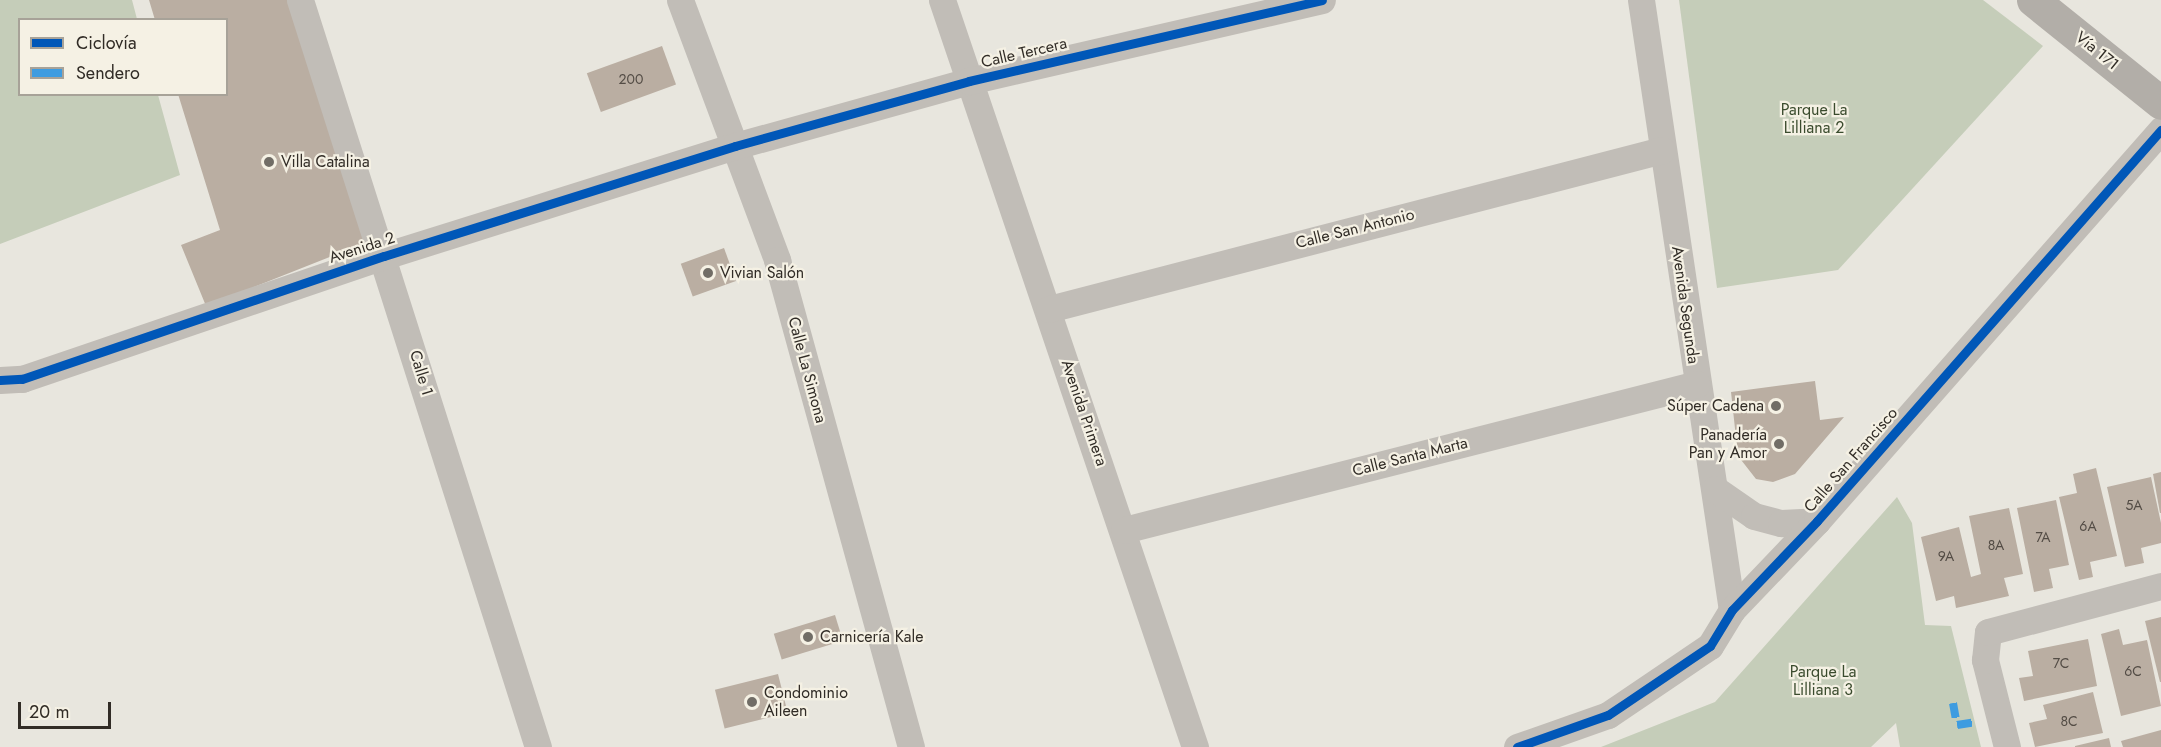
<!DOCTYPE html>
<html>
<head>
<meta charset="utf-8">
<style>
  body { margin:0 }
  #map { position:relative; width:2161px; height:747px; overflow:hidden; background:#e8e6de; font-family:Jost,sans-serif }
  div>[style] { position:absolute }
  .green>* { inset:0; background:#c5cdb9 }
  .building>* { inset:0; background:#baaea2; transform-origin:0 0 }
  .street>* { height:27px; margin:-13.5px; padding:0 13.5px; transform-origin:13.5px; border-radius:13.5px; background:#c1bdb7 }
  .secondary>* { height:33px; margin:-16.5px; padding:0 16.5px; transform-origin:16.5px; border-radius:16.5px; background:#b2aea8 }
  .quiet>* { height:8px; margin-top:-4px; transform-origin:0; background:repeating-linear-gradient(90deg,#3e9ce0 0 15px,transparent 0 23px) }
  .cycleway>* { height:9px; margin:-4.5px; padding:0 4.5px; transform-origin:4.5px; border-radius:4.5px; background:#0057b8 }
  .dots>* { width:16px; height:16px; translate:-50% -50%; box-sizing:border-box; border:3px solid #f5f1e4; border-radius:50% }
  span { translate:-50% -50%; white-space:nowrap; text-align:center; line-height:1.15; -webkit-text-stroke:4.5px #f5f1e4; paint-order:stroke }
  .number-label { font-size:14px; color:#534c45 }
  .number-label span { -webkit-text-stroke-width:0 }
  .street-label { font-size:16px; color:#312c26 }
  .park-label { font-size:16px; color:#3a4b2d }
  .poi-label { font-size:16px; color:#312c26 }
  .left { translate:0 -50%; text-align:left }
  .right { translate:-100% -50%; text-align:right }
  .legend { position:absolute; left:18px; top:18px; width:210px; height:78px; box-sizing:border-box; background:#f5f1e4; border:2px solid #a7a298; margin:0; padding:8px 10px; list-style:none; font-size:18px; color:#312c26 }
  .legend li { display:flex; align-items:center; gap:12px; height:30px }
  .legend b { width:30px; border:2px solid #a7a298 }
  .scale { position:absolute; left:18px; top:702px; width:93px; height:27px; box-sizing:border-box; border:3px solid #312c26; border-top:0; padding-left:8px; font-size:18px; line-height:21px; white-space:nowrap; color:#312c26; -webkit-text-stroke:4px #f5f1e4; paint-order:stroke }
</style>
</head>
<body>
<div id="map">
  <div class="green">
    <i style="clip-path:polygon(0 0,132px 0,137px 19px,20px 20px,20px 94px,158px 95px,180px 175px,0 244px)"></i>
    <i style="clip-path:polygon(1679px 0,1983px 0,2043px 46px,1838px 270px,1717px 288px)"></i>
    <i style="clip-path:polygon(1897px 497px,1912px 523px,1925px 625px,1951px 626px,1981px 747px,1900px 747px,1896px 723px,1871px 747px,1601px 747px,1715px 702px)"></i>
  </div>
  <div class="building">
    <i style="clip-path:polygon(149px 0,288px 0,365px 243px,206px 306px,181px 245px,220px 230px,178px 94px,226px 94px,226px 20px,155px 20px)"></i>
    <i style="left:662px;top:46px;width:41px;height:80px;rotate:70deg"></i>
    <i style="left:724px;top:248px;width:35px;height:46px;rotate:70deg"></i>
    <i style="clip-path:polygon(1815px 381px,1820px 420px,1844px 417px,1795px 474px,1773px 482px,1756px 479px,1738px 456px,1731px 392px)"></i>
    <i style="clip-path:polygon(2096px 468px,2117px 556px,2090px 562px,2093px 577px,2079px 580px,2059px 497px,2077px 493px,2073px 474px)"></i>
    <i style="clip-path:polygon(2161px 472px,2161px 513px,2160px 513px,2153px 474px)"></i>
    <i style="clip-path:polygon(2151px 477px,2161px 523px,2161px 543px,2141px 548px,2144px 563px,2125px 567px,2107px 487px)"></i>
    <i style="clip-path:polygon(2056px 500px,2069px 565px,2049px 569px,2053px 588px,2034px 592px,2017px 508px)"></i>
    <i style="clip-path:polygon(2009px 508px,2023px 574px,2004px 578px,2009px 596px,1956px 608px,1954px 596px,1936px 601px,1921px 537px,1959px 527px,1971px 577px,1981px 574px,1969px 516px)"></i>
    <i style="left:835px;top:615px;width:27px;height:64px;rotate:73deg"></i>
    <i style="clip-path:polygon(2161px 617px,2161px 682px,2160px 682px,2145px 621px)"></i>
    <i style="clip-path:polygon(2119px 629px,2123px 645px,2147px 640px,2161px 706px,2121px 716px,2101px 634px)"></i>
    <i style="clip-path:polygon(2088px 639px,2097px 686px,2024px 701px,2019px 678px,2033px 676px,2028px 651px)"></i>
    <i style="left:778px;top:674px;width:40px;height:65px;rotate:76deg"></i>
    <i style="clip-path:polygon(2093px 692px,2103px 733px,2035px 747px,2029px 723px,2047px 719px,2043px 705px)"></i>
    <i style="clip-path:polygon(2161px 730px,2161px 747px,2123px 747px,2121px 741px)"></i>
    <i style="clip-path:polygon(2109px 738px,2111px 747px,2075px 747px,2075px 746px)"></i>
  </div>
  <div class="street">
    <i style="left:300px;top:0;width:784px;rotate:72.33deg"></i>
    <i style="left:680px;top:0;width:278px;rotate:69.5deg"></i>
    <i style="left:777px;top:260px;width:505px;rotate:74.62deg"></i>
    <i style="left:942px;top:0;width:789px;rotate:71.29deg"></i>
    <i style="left:1641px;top:0;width:617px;rotate:81.52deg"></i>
    <i style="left:1049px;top:309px;width:633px;rotate:-14.54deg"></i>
    <i style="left:0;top:380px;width:22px;rotate:-3deg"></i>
    <i style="left:22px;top:379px;width:382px;rotate:-18.8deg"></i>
    <i style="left:384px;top:256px;width:368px;rotate:-17.4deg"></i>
    <i style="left:735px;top:146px;width:243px;rotate:-15.5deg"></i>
    <i style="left:969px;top:81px;width:362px;rotate:-12.9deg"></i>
    <i style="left:1715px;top:489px;width:47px;rotate:34.7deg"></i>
    <i style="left:1754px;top:516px;width:28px;rotate:15deg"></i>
    <i style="left:1781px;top:523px;width:36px;rotate:-3deg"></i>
    <i style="left:1124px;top:530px;width:591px;rotate:-14.29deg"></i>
    <i style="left:1517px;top:747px;width:96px;rotate:-19.4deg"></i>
    <i style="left:1608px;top:715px;width:123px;rotate:-34.1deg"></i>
    <i style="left:1710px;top:646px;width:42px;rotate:-58.6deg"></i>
    <i style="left:1732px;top:610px;width:123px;rotate:-46.3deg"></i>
    <i style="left:1817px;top:521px;width:521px;rotate:-48.66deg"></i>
    <i style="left:2007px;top:747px;width:90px;rotate:-104.2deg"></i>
    <i style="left:1985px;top:660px;width:28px;rotate:-84deg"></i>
    <i style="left:1988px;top:632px;width:179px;rotate:-14.9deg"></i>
  </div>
  <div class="secondary">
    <i style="left:2033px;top:0;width:164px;rotate:38.8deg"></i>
  </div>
  <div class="quiet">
    <i style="left:1953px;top:703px;width:22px;rotate:80deg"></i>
    <i style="left:1957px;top:725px;width:18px;rotate:-9deg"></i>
  </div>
  <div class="cycleway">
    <i style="left:0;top:380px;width:22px;rotate:-3deg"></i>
    <i style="left:22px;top:379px;width:382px;rotate:-18.8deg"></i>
    <i style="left:384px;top:256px;width:368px;rotate:-17.4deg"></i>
    <i style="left:735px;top:146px;width:243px;rotate:-15.5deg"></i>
    <i style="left:969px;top:81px;width:362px;rotate:-12.9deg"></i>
    <i style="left:1517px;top:747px;width:96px;rotate:-19.4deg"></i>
    <i style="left:1608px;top:715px;width:123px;rotate:-34.1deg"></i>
    <i style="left:1710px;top:646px;width:42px;rotate:-58.6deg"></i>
    <i style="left:1732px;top:610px;width:123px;rotate:-46.3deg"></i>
    <i style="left:1817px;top:521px;width:521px;rotate:-48.66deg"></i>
  </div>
  <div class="dots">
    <i style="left:269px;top:162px;background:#716d66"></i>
    <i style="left:708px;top:273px;background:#716d66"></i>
    <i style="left:1776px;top:406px;background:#716d66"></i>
    <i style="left:1779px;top:444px;background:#716d66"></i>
    <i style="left:808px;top:637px;background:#716d66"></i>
    <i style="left:752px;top:702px;background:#716d66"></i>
  </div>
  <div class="number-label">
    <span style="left:631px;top:79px">200</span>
    <span style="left:2134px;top:505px">5A</span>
    <span style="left:2088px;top:526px">6A</span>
    <span style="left:2043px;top:537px">7A</span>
    <span style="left:1996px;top:545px">8A</span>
    <span style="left:1946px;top:556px">9A</span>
    <span style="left:2061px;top:663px">7C</span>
    <span style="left:2133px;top:671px">6C</span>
    <span style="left:2069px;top:721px">8C</span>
  </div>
  <div class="street-label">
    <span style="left:2097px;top:51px;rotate:39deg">Vía 171</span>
    <span style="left:1024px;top:53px;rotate:-13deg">Calle Tercera</span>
    <span style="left:1355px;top:229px;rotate:-14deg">Calle San Antonio</span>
    <span style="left:362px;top:248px;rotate:-18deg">Avenida 2</span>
    <span style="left:1685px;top:305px;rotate:82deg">Avenida Segunda</span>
    <span style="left:807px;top:370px;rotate:75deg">Calle La Simona</span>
    <span style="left:421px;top:373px;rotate:73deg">Calle 1</span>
    <span style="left:1084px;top:413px;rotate:71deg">Avenida Primera</span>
    <span style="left:1410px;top:457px;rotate:-14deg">Calle Santa Marta</span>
    <span style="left:1851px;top:460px;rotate:-49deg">Calle San Francisco</span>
  </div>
  <div class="park-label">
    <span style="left:1814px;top:119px">Parque La<br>Lilliana 2</span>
    <span style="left:1823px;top:681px">Parque La<br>Lilliana 3</span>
  </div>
  <div class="poi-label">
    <span class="left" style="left:281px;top:162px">Villa Catalina</span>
    <span class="left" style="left:720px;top:273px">Vivian Salón</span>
    <span class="right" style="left:1764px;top:406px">Súper Cadena</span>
    <span class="right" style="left:1767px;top:444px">Panadería<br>Pan y Amor</span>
    <span class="left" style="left:820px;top:637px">Carnicería Kale</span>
    <span class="left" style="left:764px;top:702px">Condominio<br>Aileen</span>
  </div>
  <ul class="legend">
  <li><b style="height:8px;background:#0057b8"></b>Ciclovía</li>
  <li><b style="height:8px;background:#3e9ce0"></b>Sendero</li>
  </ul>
  <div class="scale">20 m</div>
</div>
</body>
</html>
